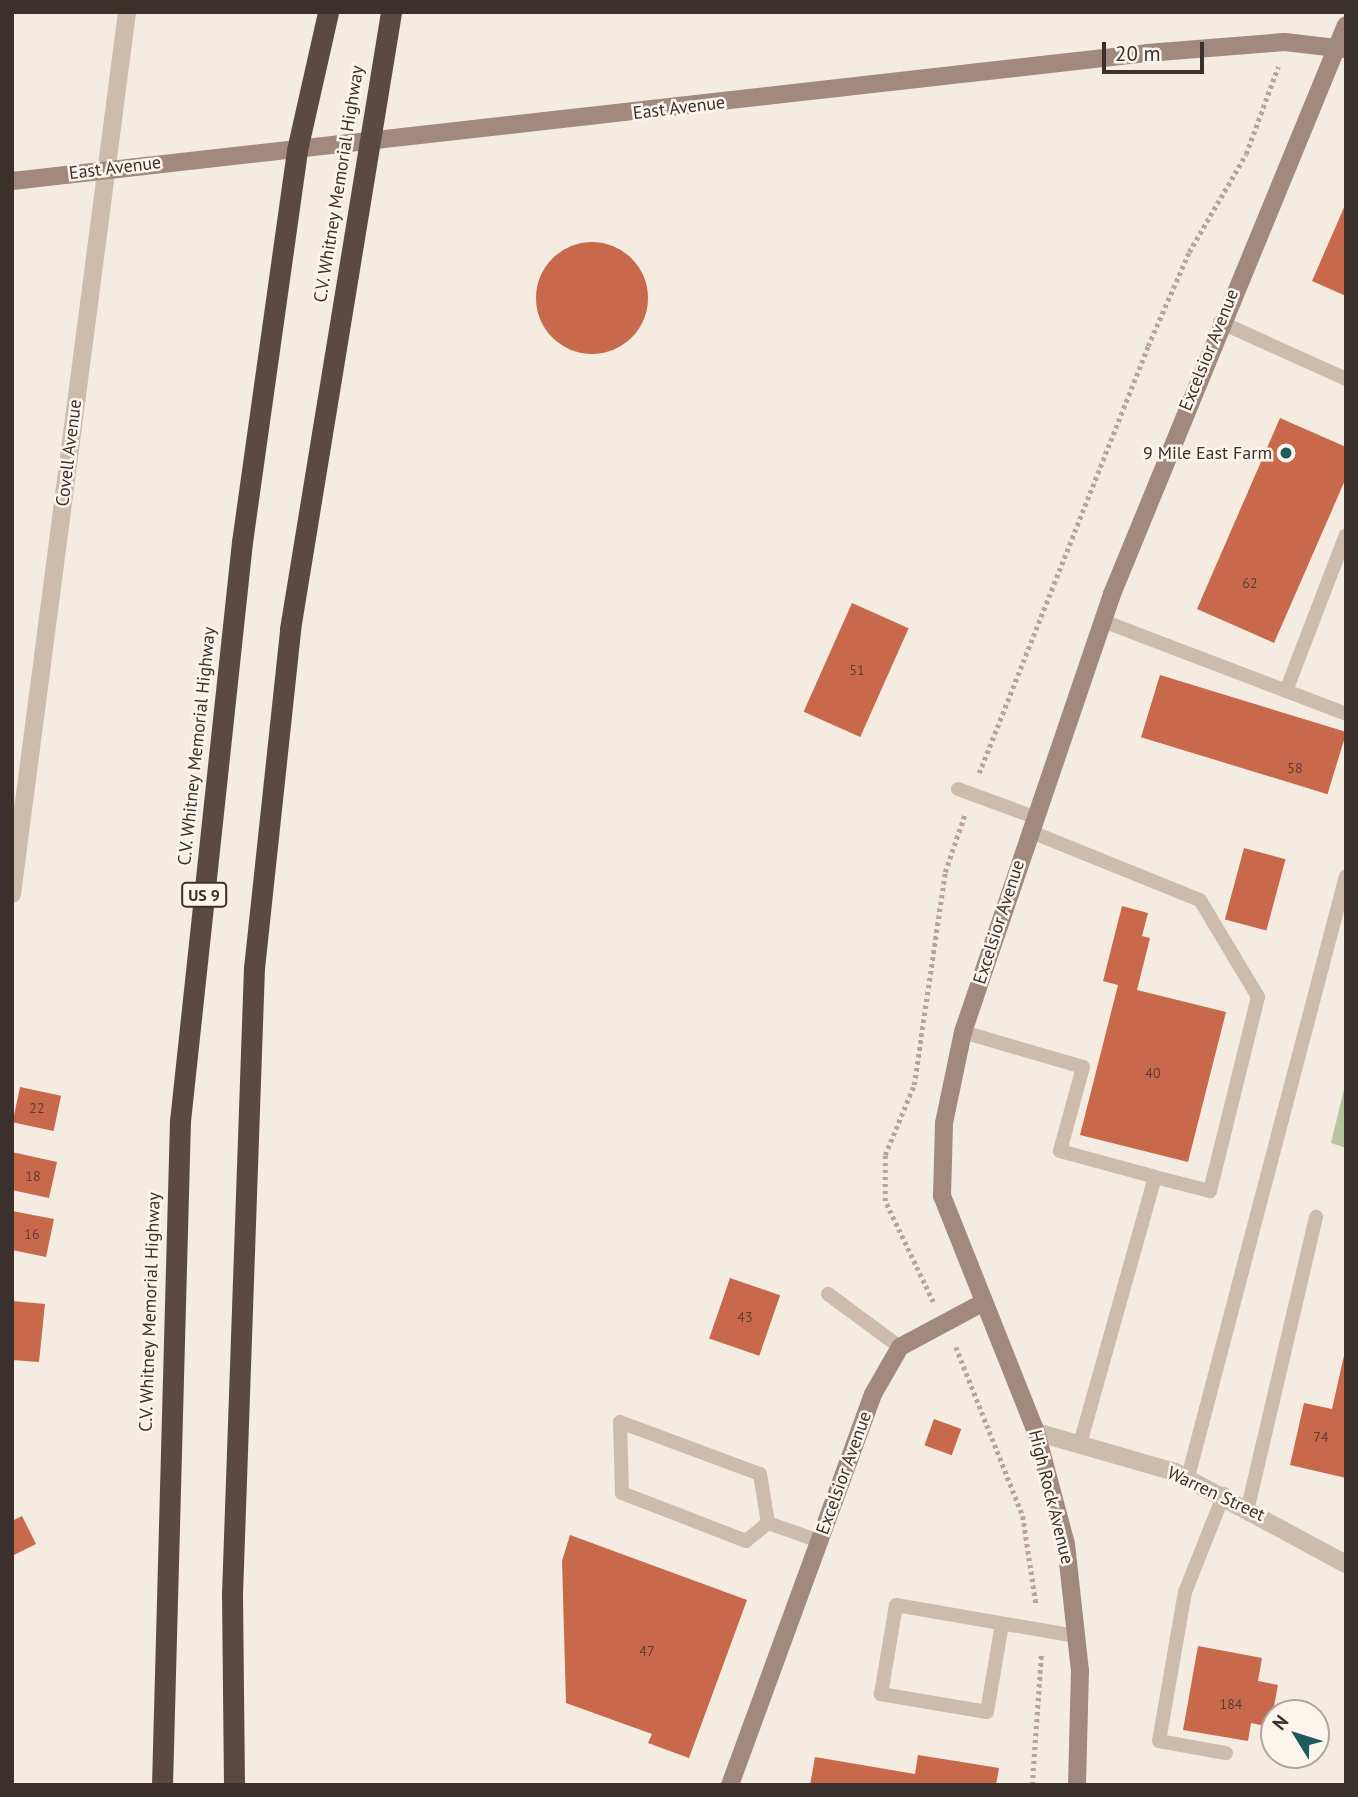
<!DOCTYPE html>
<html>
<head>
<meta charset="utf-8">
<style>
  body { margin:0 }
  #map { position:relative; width:1358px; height:1797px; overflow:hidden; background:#f4ebe1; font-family:"PT Sans",sans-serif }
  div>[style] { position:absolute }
  .green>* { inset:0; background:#b8c4a0 }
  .building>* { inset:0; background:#c8694b; transform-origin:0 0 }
  .round { border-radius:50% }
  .path>* { height:4.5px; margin-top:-2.25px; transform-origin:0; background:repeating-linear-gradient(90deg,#b9a596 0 3.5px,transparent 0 7px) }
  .lane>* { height:14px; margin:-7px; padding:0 7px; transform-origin:7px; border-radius:7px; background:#cdbbac }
  .street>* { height:18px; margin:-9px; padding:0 9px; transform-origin:9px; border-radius:9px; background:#cdbbac }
  .secondary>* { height:18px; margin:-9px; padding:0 9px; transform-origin:9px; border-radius:9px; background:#a18a7d }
  .highway>* { height:21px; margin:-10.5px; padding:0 10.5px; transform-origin:10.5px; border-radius:10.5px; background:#5c4a42 }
  .dots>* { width:19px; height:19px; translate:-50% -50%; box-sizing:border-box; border:4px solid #fbf5ee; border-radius:50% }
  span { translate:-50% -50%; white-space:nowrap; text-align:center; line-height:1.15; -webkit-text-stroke:5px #fbf5ee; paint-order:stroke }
  .number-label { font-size:14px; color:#5e3e33 }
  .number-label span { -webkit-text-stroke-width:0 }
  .shield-label span { padding:2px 5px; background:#fbf5ee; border:2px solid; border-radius:5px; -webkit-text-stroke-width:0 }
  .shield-label { font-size:16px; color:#3b302b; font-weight:700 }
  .street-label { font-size:18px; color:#3b302b }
  .poi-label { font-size:18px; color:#3b302b }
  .right { translate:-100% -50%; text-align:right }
  .frame { position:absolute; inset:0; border:14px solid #3b302b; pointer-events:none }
  .north { position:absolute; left:1260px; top:1699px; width:70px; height:70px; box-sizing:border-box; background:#fbf5ee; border:2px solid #aea6a0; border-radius:50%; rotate:308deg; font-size:19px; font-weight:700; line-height:28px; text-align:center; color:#3b302b }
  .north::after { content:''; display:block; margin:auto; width:24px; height:32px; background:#1f5a5e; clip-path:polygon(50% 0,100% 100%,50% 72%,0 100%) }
  .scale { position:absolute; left:1102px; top:42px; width:102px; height:32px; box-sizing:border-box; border:4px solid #3b302b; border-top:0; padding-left:9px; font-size:21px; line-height:24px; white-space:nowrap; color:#3b302b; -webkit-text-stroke:5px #fbf5ee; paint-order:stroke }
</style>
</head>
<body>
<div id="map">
  <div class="green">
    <i style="clip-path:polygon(1346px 1081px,1346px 1148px,1331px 1143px)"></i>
  </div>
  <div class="building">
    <i style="clip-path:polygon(1346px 203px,1346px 296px,1312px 281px)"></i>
    <i class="round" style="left:536px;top:242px;width:112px;height:112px"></i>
    <i style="clip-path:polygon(1280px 418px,1346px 447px,1346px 478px,1274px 643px,1197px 609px)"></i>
    <i style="left:852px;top:603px;width:62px;height:119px;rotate:24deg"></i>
    <i style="left:1160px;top:675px;width:195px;height:65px;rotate:17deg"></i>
    <i style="left:1244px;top:848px;width:43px;height:74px;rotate:15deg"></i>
    <i style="clip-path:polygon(1122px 906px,1148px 913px,1142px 936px,1150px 938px,1137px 990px,1226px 1012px,1188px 1162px,1080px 1135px,1118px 985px,1103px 981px)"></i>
    <i style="left:20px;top:1087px;width:42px;height:36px;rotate:12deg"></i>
    <i style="clip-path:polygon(12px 1152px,57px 1162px,49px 1198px,12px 1190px)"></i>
    <i style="clip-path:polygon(12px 1211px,54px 1219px,46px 1257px,12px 1250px)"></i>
    <i style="left:730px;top:1278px;width:53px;height:64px;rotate:19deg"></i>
    <i style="clip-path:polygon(12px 1301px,45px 1304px,39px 1362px,12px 1360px)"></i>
    <i style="clip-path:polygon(1345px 1351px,1346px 1351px,1346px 1478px,1290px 1465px,1304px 1403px,1332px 1409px)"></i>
    <i style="left:934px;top:1419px;width:29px;height:28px;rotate:20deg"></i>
    <i style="clip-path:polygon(22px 1516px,36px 1544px,12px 1556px,12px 1521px)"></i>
    <i style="clip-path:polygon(570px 1535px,747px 1600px,689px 1758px,648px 1743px,652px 1734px,566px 1703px,562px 1561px)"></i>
    <i style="clip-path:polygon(1198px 1646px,1262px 1658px,1258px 1681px,1278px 1685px,1270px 1727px,1251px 1723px,1248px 1741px,1183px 1730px)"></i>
    <i style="clip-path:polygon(918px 1755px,999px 1768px,996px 1785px,810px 1785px,815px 1757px,915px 1774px)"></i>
  </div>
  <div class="path">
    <i style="left:979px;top:773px;width:459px;rotate:-68.4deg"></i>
    <i style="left:1148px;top:346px;width:103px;rotate:-66.4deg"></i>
    <i style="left:1189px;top:252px;width:113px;rotate:-59.8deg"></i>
    <i style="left:1246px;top:154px;width:93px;rotate:-69.8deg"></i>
    <i style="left:933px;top:1302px;width:112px;rotate:-115.4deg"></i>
    <i style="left:885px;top:1201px;width:46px;rotate:-90deg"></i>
    <i style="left:885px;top:1155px;width:76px;rotate:-67.5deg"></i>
    <i style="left:914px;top:1085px;width:215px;rotate:-81.7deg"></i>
    <i style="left:945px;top:872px;width:61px;rotate:-71deg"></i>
    <i style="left:956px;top:1347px;width:182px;rotate:68.4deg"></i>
    <i style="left:1023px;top:1516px;width:89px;rotate:81.6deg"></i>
    <i style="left:1032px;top:1785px;width:130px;rotate:-86deg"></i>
  </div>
  <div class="lane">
    <i style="left:1220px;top:322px;width:138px;rotate:24.3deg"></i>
    <i style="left:1103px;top:621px;width:260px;rotate:20.9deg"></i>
    <i style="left:1286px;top:691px;width:167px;rotate:-69deg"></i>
    <i style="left:958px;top:789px;width:81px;rotate:20.2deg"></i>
    <i style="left:1029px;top:831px;width:184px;rotate:22deg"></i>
    <i style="left:1200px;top:900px;width:113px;rotate:59.1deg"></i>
    <i style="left:1258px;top:997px;width:200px;rotate:103.9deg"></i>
    <i style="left:1210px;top:1191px;width:57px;rotate:-165.7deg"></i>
    <i style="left:963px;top:1032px;width:125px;rotate:16.3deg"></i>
    <i style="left:1083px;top:1067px;width:87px;rotate:105.3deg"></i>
    <i style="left:1060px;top:1151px;width:98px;rotate:15.3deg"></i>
    <i style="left:1155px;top:1177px;width:277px;rotate:105.7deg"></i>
    <i style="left:828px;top:1294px;width:89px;rotate:36.4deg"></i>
    <i style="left:1188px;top:1477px;width:621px;rotate:-75.27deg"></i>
    <i style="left:1224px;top:1494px;width:105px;rotate:111.7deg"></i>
    <i style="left:1185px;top:1592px;width:151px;rotate:99.9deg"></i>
    <i style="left:1159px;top:1741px;width:68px;rotate:10.2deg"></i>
    <i style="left:1248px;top:1507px;width:298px;rotate:-76.8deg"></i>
    <i style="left:768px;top:1523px;width:28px;rotate:141deg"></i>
    <i style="left:746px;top:1541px;width:133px;rotate:-158.8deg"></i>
    <i style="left:622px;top:1493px;width:71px;rotate:-91.6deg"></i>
    <i style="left:620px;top:1422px;width:149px;rotate:20.4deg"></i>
    <i style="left:760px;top:1474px;width:50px;rotate:80.7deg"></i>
    <i style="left:768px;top:1523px;width:54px;rotate:19.4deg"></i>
    <i style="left:1002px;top:1624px;width:89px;rotate:99.7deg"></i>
    <i style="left:987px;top:1712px;width:108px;rotate:-170.4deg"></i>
    <i style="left:881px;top:1694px;width:90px;rotate:-80.4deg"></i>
    <i style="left:896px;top:1605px;width:183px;rotate:9.8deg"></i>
  </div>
  <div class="street">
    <i style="left:12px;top:894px;width:889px;rotate:-82.57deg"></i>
    <i style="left:1036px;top:1432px;width:145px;rotate:16.1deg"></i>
    <i style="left:1175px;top:1472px;width:194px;rotate:28.3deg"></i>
  </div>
  <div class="secondary">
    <i style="left:12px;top:181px;width:1142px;rotate:-6.43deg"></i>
    <i style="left:1147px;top:53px;width:138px;rotate:-4.6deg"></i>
    <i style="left:1285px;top:42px;width:60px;rotate:6.7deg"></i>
    <i style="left:730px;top:1785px;width:416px;rotate:-69.9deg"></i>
    <i style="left:873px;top:1394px;width:54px;rotate:-60.1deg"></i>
    <i style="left:900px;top:1347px;width:95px;rotate:-28.2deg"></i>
    <i style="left:1077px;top:1785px;width:114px;rotate:-88.5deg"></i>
    <i style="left:1080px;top:1671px;width:128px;rotate:-96.3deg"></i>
    <i style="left:1066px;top:1544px;width:116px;rotate:-105deg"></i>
    <i style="left:1036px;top:1432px;width:254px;rotate:-111.7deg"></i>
    <i style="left:942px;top:1196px;width:73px;rotate:-88.4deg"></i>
    <i style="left:944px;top:1123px;width:93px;rotate:-78.2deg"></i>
    <i style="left:963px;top:1032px;width:463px;rotate:-71.2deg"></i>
    <i style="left:1112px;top:594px;width:615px;rotate:-67.65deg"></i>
  </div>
  <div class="highway">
    <i style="left:162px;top:1785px;width:664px;rotate:-88.45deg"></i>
    <i style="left:180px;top:1121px;width:582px;rotate:-83.89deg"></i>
    <i style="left:242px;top:542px;width:396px;rotate:-82deg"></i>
    <i style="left:297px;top:150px;width:141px;rotate:-77.3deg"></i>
    <i style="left:234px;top:1785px;width:191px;rotate:-90.6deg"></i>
    <i style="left:232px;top:1594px;width:626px;rotate:-87.99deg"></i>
    <i style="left:254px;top:968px;width:341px;rotate:-83.9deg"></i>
    <i style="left:290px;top:629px;width:625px;rotate:-80.7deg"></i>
  </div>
  <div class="dots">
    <i style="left:1286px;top:453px;background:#1f5a5e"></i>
  </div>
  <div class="number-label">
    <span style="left:1250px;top:583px">62</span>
    <span style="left:857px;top:670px">51</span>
    <span style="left:1295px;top:768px">58</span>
    <span style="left:1153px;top:1073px">40</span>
    <span style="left:37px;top:1108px">22</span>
    <span style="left:33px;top:1176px">18</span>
    <span style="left:32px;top:1234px">16</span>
    <span style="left:745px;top:1317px">43</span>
    <span style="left:1321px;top:1437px">74</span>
    <span style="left:647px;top:1651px">47</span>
    <span style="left:1231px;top:1704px">184</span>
  </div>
  <div class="shield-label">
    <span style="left:204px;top:895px">US 9</span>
  </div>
  <div class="street-label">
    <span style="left:679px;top:108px;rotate:-7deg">East Avenue</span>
    <span style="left:115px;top:168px;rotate:-7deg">East Avenue</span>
    <span style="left:339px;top:184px;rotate:-81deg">C.V. Whitney Memorial Highway</span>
    <span style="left:1209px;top:350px;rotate:-68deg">Excelsior Avenue</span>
    <span style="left:69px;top:453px;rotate:-83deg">Covell Avenue</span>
    <span style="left:197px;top:746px;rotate:-84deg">C.V. Whitney Memorial Highway</span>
    <span style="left:999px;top:922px;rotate:-72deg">Excelsior Avenue</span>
    <span style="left:150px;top:1312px;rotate:-88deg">C.V. Whitney Memorial Highway</span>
    <span style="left:844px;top:1473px;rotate:-70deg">Excelsior Avenue</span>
    <span style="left:1216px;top:1494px;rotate:25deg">Warren Street</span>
    <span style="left:1051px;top:1497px;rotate:76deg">High Rock Avenue</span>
  </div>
  <div class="poi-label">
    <span class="right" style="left:1272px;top:453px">9 Mile East Farm</span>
  </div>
  <div class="frame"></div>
  <div class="north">N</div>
  <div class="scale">20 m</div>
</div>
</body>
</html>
